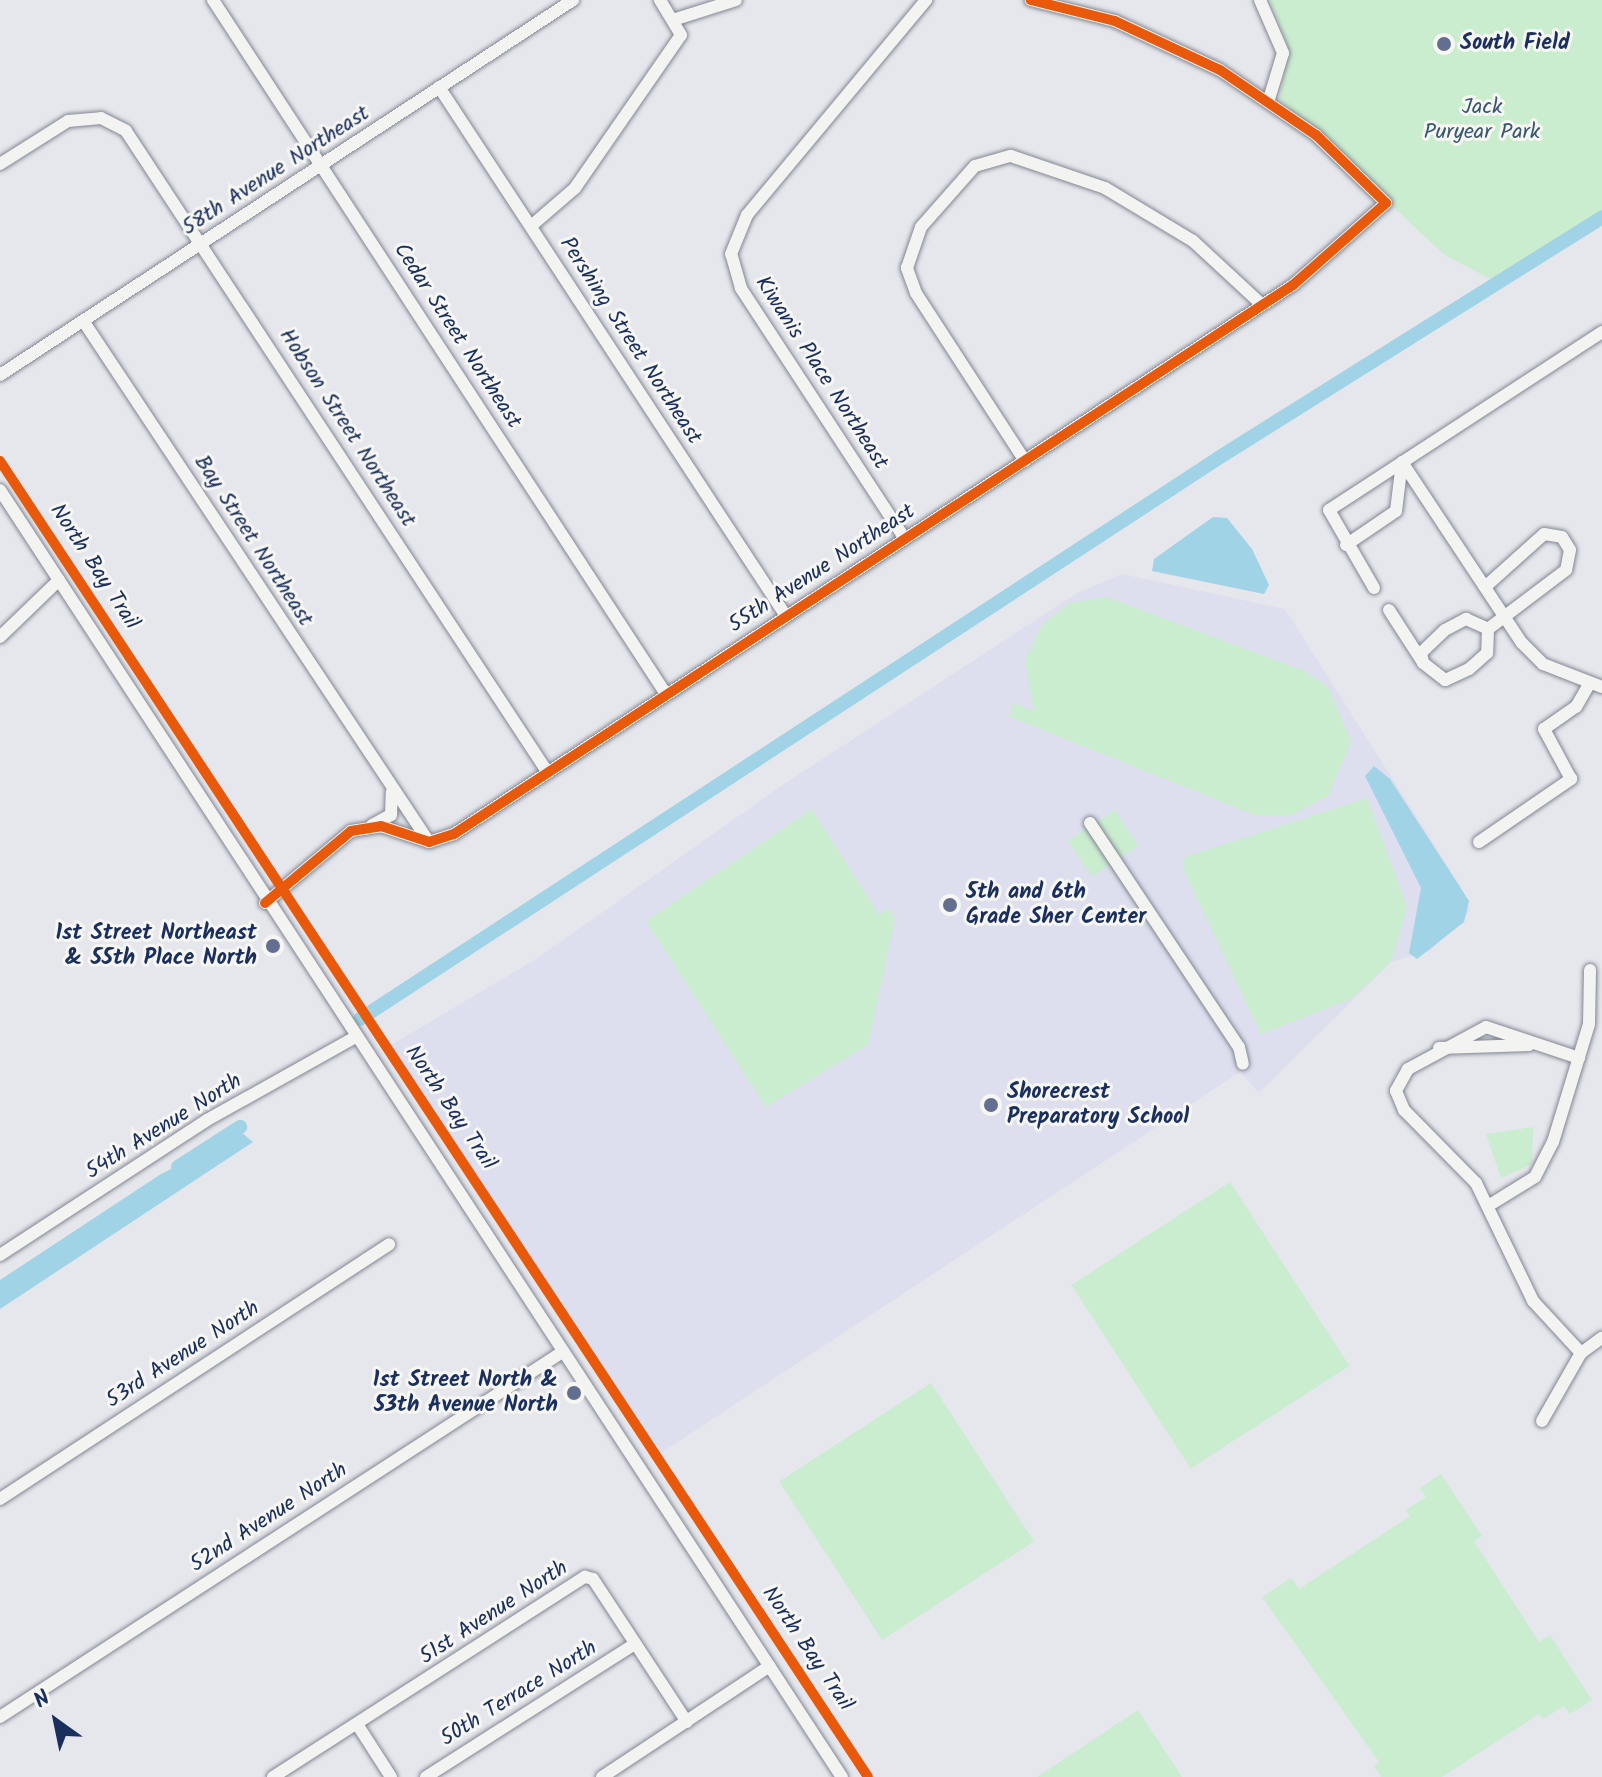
<!DOCTYPE html>
<html>
<head>
<meta charset="utf-8">
<style>
  body { margin:0 }
  #map { position:relative; width:1602px; height:1777px; overflow:hidden; background:#e6e7ed; font-family:Kalam,sans-serif }
  div>[style] { position:absolute }
  .built>* { inset:0; background:#dddfee }
  .green>* { inset:0; background:#caeccf; transform-origin:0 0 }
  .water>* { inset:0; background:#9fd3e5 }
  .canal>* { height:14px; margin:-7px; padding:0 7px; transform-origin:7px; border-radius:7px; background:#9fd3e5 }
  .roads { filter:drop-shadow(0 0 2px #828792) drop-shadow(0 0 2px #828792) }
  .minor>* { height:12px; margin:-6px; padding:0 6px; transform-origin:6px; border-radius:6px; background:#f3f3f2 }
  .cycleway>* { height:10px; margin:-5px; padding:0 5px; transform-origin:5px; border-radius:5px; background:#e8590c }
  .dots>* { width:22px; height:22px; translate:-50% -50%; box-sizing:border-box; border:4px solid #f6f6f2; border-radius:50% }
  span { translate:-50% -50%; white-space:nowrap; text-align:center; line-height:1.15; -webkit-text-stroke:6px #f6f6f2; paint-order:stroke }
  .poi-label { font-size:22px; color:#1b2f5e; font-weight:700 }
  .left { translate:0 -50%; text-align:left }
  .right { translate:-100% -50%; text-align:right }
  .park-label { font-size:22px; color:#395670 }
  .street-label { font-size:22px; color:#1b2f5e }
  .north { position:absolute; left:16px; top:1681px; width:80px; height:80px; -webkit-text-stroke:6px #f6f6f2; paint-order:stroke; rotate:327deg; font-size:22px; font-weight:700; line-height:32px; text-align:center; color:#1b2f5e }
  .north::after { content:''; display:block; margin:auto; width:28px; height:36px; background:#1b2f5e; clip-path:polygon(50% 0,100% 100%,50% 72%,0 100%) }
</style>
</head>
<body>
<div id="map">
  <div class="built">
    <i style="clip-path:polygon(1122px 574px,1285px 609px,1463px 890px,1470px 911px,1430px 951px,1391px 962px,1259px 1093px,1240px 1072px,655px 1457px,386px 1048px,536px 959px,781px 786px,1077px 593px)"></i>
  </div>
  <div class="green">
    <i style="clip-path:polygon(1270px 0,1602px 0,1602px 217px,1498px 283px,1443px 254px,1280px 99px,1288px 46px)"></i>
    <i style="clip-path:polygon(1107px 597px,1305px 671px,1329px 688px,1351px 742px,1328px 796px,1292px 815px,1255px 815px,1008px 716px,1014px 703px,1034px 711px,1025px 660px,1042px 625px,1069px 603px)"></i>
    <i style="clip-path:polygon(1367px 798px,1407px 907px,1391px 962px,1351px 999px,1261px 1034px,1182px 866px,1185px 857px)"></i>
    <i style="clip-path:polygon(812px 809px,879px 915px,887px 908px,895px 918px,868px 1045px,766px 1107px,646px 921px)"></i>
    <i style="left:1115px;top:810px;width:43px;height:56px;rotate:57deg"></i>
    <i style="clip-path:polygon(1533px 1127px,1532px 1164px,1501px 1178px,1486px 1134px)"></i>
    <i style="left:1230px;top:1182px;width:219px;height:189px;rotate:57deg"></i>
    <i style="left:931px;top:1383px;width:189px;height:181px;rotate:57deg"></i>
    <i style="clip-path:polygon(1441px 1474px,1482px 1536px,1474px 1541px,1539px 1642px,1550px 1635px,1592px 1700px,1570px 1714px,1564px 1706px,1543px 1719px,1539px 1714px,1442px 1777px,1381px 1777px,1374px 1766px,1379px 1762px,1262px 1597px,1291px 1578px,1299px 1589px,1410px 1516px,1406px 1510px,1426px 1497px,1420px 1488px)"></i>
    <i style="clip-path:polygon(1138px 1710px,1182px 1777px,1037px 1777px)"></i>
  </div>
  <div class="water">
    <i style="clip-path:polygon(1213px 517px,1227px 518px,1252px 549px,1269px 585px,1264px 594px,1152px 571px,1154px 559px)"></i>
    <i style="clip-path:polygon(1374px 766px,1390px 779px,1469px 901px,1464px 922px,1417px 959px,1409px 953px,1421px 888px,1365px 776px)"></i>
    <i style="clip-path:polygon(242px 1133px,253px 1142px,0 1309px,0 1280px,161px 1174px)"></i>
  </div>
  <div class="canal">
    <i style="left:360px;top:1019px;width:1027px;rotate:-33.16deg"></i>
    <i style="left:1220px;top:457px;width:451px;rotate:-32.1deg"></i>
    <i style="left:178px;top:1167px;width:74px;rotate:-32.8deg"></i>
  </div>
  <div class="roads">
    <div class="minor">
      <i style="left:213px;top:0;width:829px;rotate:56.87deg"></i>
      <i style="left:1260px;top:0;width:58px;rotate:66.5deg"></i>
      <i style="left:1283px;top:53px;width:48px;rotate:106.9deg"></i>
      <i style="left:673px;top:20px;width:66px;rotate:-17.6deg"></i>
      <i style="left:439px;top:87px;width:633px;rotate:56.74deg"></i>
      <i style="left:0;top:164px;width:80px;rotate:-32.3deg"></i>
      <i style="left:68px;top:121px;width:33px;rotate:-5deg"></i>
      <i style="left:101px;top:118px;width:28px;rotate:27deg"></i>
      <i style="left:126px;top:131px;width:768px;rotate:56.68deg"></i>
      <i style="left:531px;top:226px;width:58px;rotate:-40.8deg"></i>
      <i style="left:575px;top:188px;width:186px;rotate:-55.3deg"></i>
      <i style="left:681px;top:35px;width:41px;rotate:-121deg"></i>
      <i style="left:84px;top:322px;width:624px;rotate:56.44deg"></i>
      <i style="left:0;top:375px;width:685px;rotate:-33.2deg"></i>
      <i style="left:1025px;top:461px;width:200px;rotate:-123deg"></i>
      <i style="left:916px;top:293px;width:27px;rotate:-110deg"></i>
      <i style="left:907px;top:268px;width:43px;rotate:-71.1deg"></i>
      <i style="left:921px;top:227px;width:81px;rotate:-48.5deg"></i>
      <i style="left:975px;top:166px;width:37px;rotate:-16deg"></i>
      <i style="left:1011px;top:156px;width:99px;rotate:18.8deg"></i>
      <i style="left:1105px;top:188px;width:103px;rotate:31.1deg"></i>
      <i style="left:1193px;top:241px;width:94px;rotate:42.8deg"></i>
      <i style="left:1402px;top:462px;width:217px;rotate:56.5deg"></i>
      <i style="left:1522px;top:643px;width:30px;rotate:45deg"></i>
      <i style="left:1543px;top:664px;width:63px;rotate:21.3deg"></i>
      <i style="left:0;top:490px;width:1538px;rotate:56.81deg"></i>
      <i style="left:905px;top:539px;width:300px;rotate:-123.2deg"></i>
      <i style="left:741px;top:288px;width:35px;rotate:-106deg"></i>
      <i style="left:731px;top:254px;width:42px;rotate:-67.7deg"></i>
      <i style="left:747px;top:215px;width:280px;rotate:-50.2deg"></i>
      <i style="left:1346px;top:545px;width:60px;rotate:-34.2deg"></i>
      <i style="left:1396px;top:511px;width:49px;rotate:-83deg"></i>
      <i style="left:1485px;top:587px;width:79px;rotate:-41.9deg"></i>
      <i style="left:1544px;top:534px;width:18px;rotate:9deg"></i>
      <i style="left:1562px;top:537px;width:15px;rotate:58deg"></i>
      <i style="left:1570px;top:550px;width:20px;rotate:101deg"></i>
      <i style="left:1566px;top:570px;width:98px;rotate:142.9deg"></i>
      <i style="left:1488px;top:629px;width:24px;rotate:92deg"></i>
      <i style="left:1487px;top:653px;width:24px;rotate:138deg"></i>
      <i style="left:1469px;top:669px;width:26px;rotate:155deg"></i>
      <i style="left:1445px;top:680px;width:28px;rotate:-142deg"></i>
      <i style="left:1423px;top:663px;width:10px;rotate:-101deg"></i>
      <i style="left:1421px;top:653px;width:33px;rotate:-44deg"></i>
      <i style="left:1445px;top:630px;width:24px;rotate:-28deg"></i>
      <i style="left:1466px;top:619px;width:24px;rotate:24deg"></i>
      <i style="left:1374px;top:588px;width:90px;rotate:-120deg"></i>
      <i style="left:1329px;top:510px;width:326px;rotate:-33.1deg"></i>
      <i style="left:1389px;top:610px;width:61px;rotate:57.1deg"></i>
      <i style="left:0;top:637px;width:82px;rotate:-44deg"></i>
      <i style="left:1090px;top:823px;width:269px;rotate:56.4deg"></i>
      <i style="left:1239px;top:1047px;width:17px;rotate:77deg"></i>
      <i style="left:372px;top:825px;width:21px;rotate:-28deg"></i>
      <i style="left:391px;top:815px;width:23px;rotate:-88deg"></i>
      <i style="left:1479px;top:842px;width:112px;rotate:-34.4deg"></i>
      <i style="left:1571px;top:779px;width:57px;rotate:-118.4deg"></i>
      <i style="left:1544px;top:729px;width:39px;rotate:-35deg"></i>
      <i style="left:1576px;top:707px;width:28px;rotate:-60deg"></i>
      <i style="left:265px;top:903px;width:112px;rotate:-39.9deg"></i>
      <i style="left:351px;top:831px;width:30px;rotate:-9deg"></i>
      <i style="left:381px;top:826px;width:51px;rotate:18.4deg"></i>
      <i style="left:429px;top:842px;width:26px;rotate:-18deg"></i>
      <i style="left:454px;top:834px;width:1003px;rotate:-33.2deg"></i>
      <i style="left:1293px;top:285px;width:124px;rotate:-41.4deg"></i>
      <i style="left:1386px;top:203px;width:98px;rotate:-135.8deg"></i>
      <i style="left:1316px;top:135px;width:116px;rotate:-145.9deg"></i>
      <i style="left:1220px;top:70px;width:116px;rotate:-155deg"></i>
      <i style="left:1115px;top:21px;width:87px;rotate:-166deg"></i>
      <i style="left:1439px;top:1048px;width:90px;rotate:-1.9deg"></i>
      <i style="left:1579px;top:1058px;width:98px;rotate:-161.6deg"></i>
      <i style="left:1486px;top:1027px;width:89px;rotate:151.7deg"></i>
      <i style="left:1408px;top:1069px;width:25px;rotate:119deg"></i>
      <i style="left:1396px;top:1091px;width:21px;rotate:67deg"></i>
      <i style="left:1404px;top:1110px;width:103px;rotate:45.4deg"></i>
      <i style="left:1476px;top:1183px;width:131px;rotate:64.2deg"></i>
      <i style="left:1533px;top:1301px;width:71px;rotate:47.3deg"></i>
      <i style="left:1488px;top:1206px;width:55px;rotate:-31.7deg"></i>
      <i style="left:1535px;top:1177px;width:39px;rotate:-63deg"></i>
      <i style="left:1553px;top:1142px;width:123px;rotate:-73deg"></i>
      <i style="left:1589px;top:1024px;width:54px;rotate:-88.9deg"></i>
      <i style="left:0;top:1255px;width:247px;rotate:-33.1deg"></i>
      <i style="left:207px;top:1120px;width:168px;rotate:-29.2deg"></i>
      <i style="left:1542px;top:1421px;width:78px;rotate:-60.2deg"></i>
      <i style="left:1581px;top:1353px;width:26px;rotate:-36deg"></i>
      <i style="left:0;top:1499px;width:465px;rotate:-33.2deg"></i>
      <i style="left:0;top:1717px;width:669px;rotate:-32.98deg"></i>
      <i style="left:357px;top:1724px;width:63px;rotate:57.3deg"></i>
      <i style="left:273px;top:1777px;width:371px;rotate:-32.7deg"></i>
      <i style="left:585px;top:1577px;width:8px;rotate:14deg"></i>
      <i style="left:593px;top:1579px;width:171px;rotate:56.7deg"></i>
      <i style="left:426px;top:1777px;width:248px;rotate:-32.5deg"></i>
      <i style="left:602px;top:1777px;width:201px;rotate:-33.5deg"></i>
    </div>
  </div>
  <div class="cycleway">
    <i style="left:0;top:461px;width:1576px;rotate:56.59deg"></i>
    <i style="left:265px;top:903px;width:112px;rotate:-39.9deg"></i>
    <i style="left:351px;top:831px;width:30px;rotate:-9deg"></i>
    <i style="left:381px;top:826px;width:51px;rotate:18.4deg"></i>
    <i style="left:429px;top:842px;width:26px;rotate:-18deg"></i>
    <i style="left:454px;top:834px;width:1003px;rotate:-33.2deg"></i>
    <i style="left:1293px;top:285px;width:124px;rotate:-41.4deg"></i>
    <i style="left:1386px;top:203px;width:98px;rotate:-135.8deg"></i>
    <i style="left:1316px;top:135px;width:116px;rotate:-145.9deg"></i>
    <i style="left:1220px;top:70px;width:116px;rotate:-155deg"></i>
    <i style="left:1115px;top:21px;width:87px;rotate:-166deg"></i>
  </div>
  <div class="dots">
    <i style="left:1444px;top:44px;background:#626f90"></i>
    <i style="left:950px;top:905px;background:#626f90"></i>
    <i style="left:273px;top:946px;background:#626f90"></i>
    <i style="left:991px;top:1105px;background:#626f90"></i>
    <i style="left:574px;top:1393px;background:#626f90"></i>
  </div>
  <div class="poi-label">
    <span class="left" style="left:1460px;top:44px">South Field</span>
    <span class="left" style="left:966px;top:905px">5th and 6th<br>Grade Sher Center</span>
    <span class="right" style="left:257px;top:946px">1st Street Northeast<br>&amp; 55th Place North</span>
    <span class="left" style="left:1007px;top:1105px">Shorecrest<br>Preparatory School</span>
    <span class="right" style="left:558px;top:1393px">1st Street North &amp;<br>53th Avenue North</span>
  </div>
  <div class="park-label">
    <span style="left:1482px;top:120px">Jack<br>Puryear Park</span>
  </div>
  <div class="street-label">
    <span style="left:276px;top:171px;rotate:-33deg">58th Avenue Northeast</span>
    <span style="left:457px;top:336px;rotate:57deg">Cedar Street Northeast</span>
    <span style="left:630px;top:341px;rotate:57deg">Pershing Street Northeast</span>
    <span style="left:821px;top:373px;rotate:57deg">Kiwanis Place Northeast</span>
    <span style="left:347px;top:428px;rotate:57deg">Hobson Street Northeast</span>
    <span style="left:253px;top:541px;rotate:57deg">Bay Street Northeast</span>
    <span style="left:94px;top:567px;rotate:57deg">North Bay Trail</span>
    <span style="left:822px;top:569px;rotate:-33deg">55th Avenue Northeast</span>
    <span style="left:450px;top:1108px;rotate:56deg">North Bay Trail</span>
    <span style="left:164px;top:1127px;rotate:-32deg">54th Avenue North</span>
    <span style="left:183px;top:1355px;rotate:-33deg">53rd Avenue North</span>
    <span style="left:269px;top:1518px;rotate:-33deg">52nd Avenue North</span>
    <span style="left:494px;top:1613px;rotate:-33deg">51st Avenue North</span>
    <span style="left:807px;top:1649px;rotate:56deg">North Bay Trail</span>
    <span style="left:519px;top:1694px;rotate:-32deg">50th Terrace North</span>
  </div>
  <div class="north">N</div>
</div>
</body>
</html>
